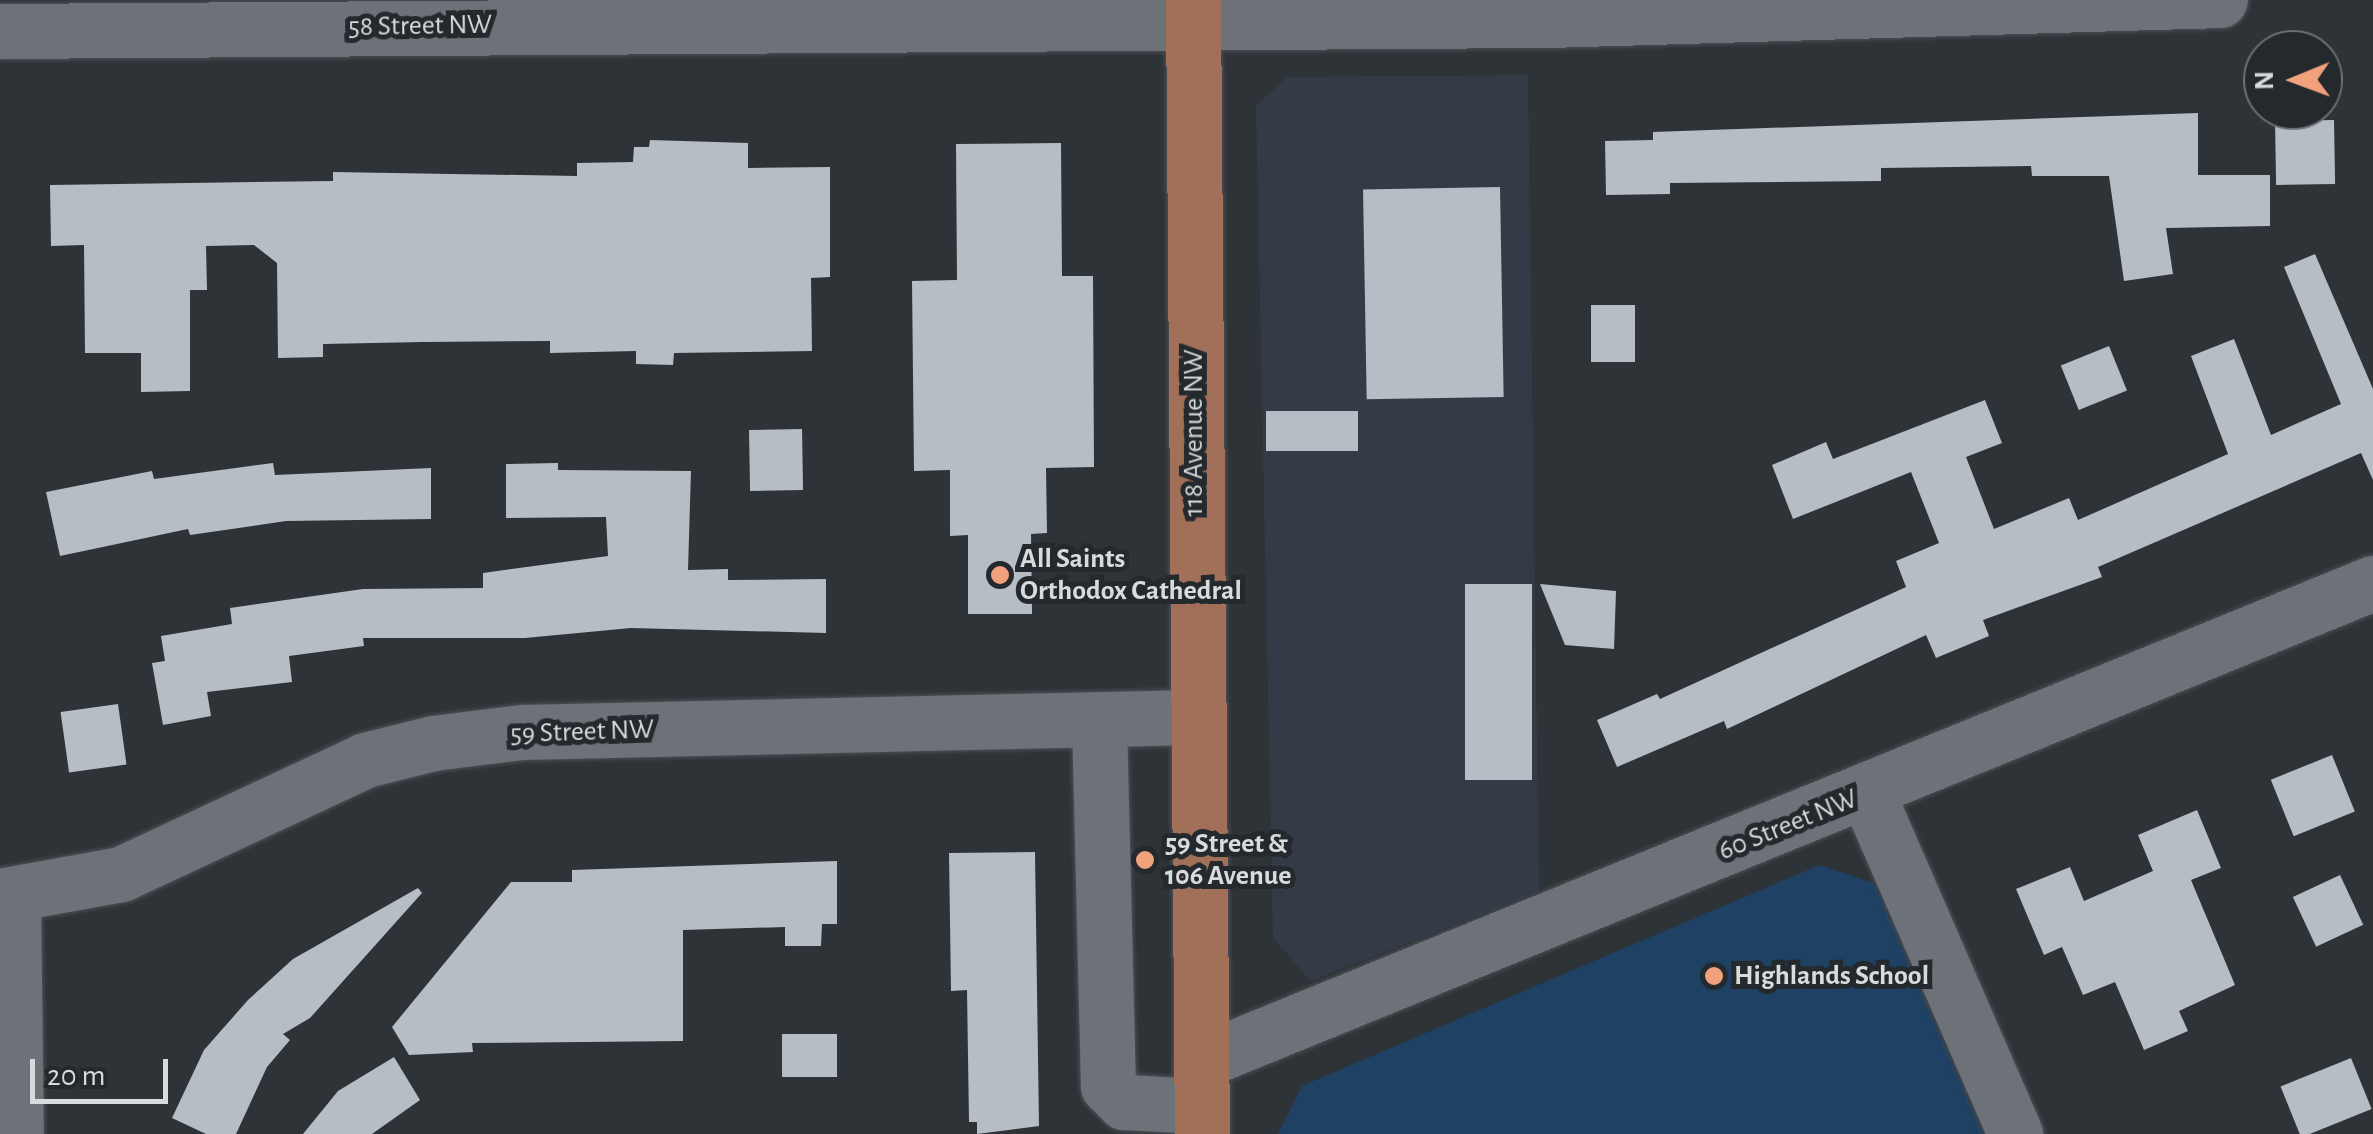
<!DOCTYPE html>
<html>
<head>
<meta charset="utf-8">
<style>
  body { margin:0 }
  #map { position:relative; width:2373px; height:1134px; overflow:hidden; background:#2e3338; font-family:"Alegreya Sans",sans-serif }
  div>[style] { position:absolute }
  .built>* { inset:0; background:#333c46 }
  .green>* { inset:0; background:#1e4164 }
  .building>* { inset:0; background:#b6bdc4; transform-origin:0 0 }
  .roads { filter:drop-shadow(0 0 2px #4c5054) drop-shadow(0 0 2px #4c5054) }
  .minor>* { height:55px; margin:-27.5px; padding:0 27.5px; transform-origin:27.5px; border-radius:27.5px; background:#6c7278 }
  .major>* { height:55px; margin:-27.5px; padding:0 27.5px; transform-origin:27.5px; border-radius:27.5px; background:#a27058 }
  .dots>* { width:28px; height:28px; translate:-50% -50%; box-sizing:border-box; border:5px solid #24292e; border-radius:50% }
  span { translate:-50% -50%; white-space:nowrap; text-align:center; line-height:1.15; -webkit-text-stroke:10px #24292e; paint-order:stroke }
  .street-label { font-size:28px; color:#d8dbde }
  .poi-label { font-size:28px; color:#d8dbde; font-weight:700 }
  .left { translate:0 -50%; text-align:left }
  .north { position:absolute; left:2243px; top:30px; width:100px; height:100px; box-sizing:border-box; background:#24292e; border:2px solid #6c7074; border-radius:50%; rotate:269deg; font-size:28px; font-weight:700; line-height:40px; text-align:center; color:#d8dbde }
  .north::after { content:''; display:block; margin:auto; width:35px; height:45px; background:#f1a17b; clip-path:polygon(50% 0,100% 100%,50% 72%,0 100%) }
  .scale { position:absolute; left:30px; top:1059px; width:138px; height:45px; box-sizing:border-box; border:5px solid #d8dbde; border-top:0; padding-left:12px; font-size:30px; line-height:35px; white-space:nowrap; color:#d8dbde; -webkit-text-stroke:8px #24292e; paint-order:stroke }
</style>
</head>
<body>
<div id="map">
  <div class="built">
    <i style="clip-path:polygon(1528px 75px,1539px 891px,1311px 981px,1273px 938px,1256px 106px,1287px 77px)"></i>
  </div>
  <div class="green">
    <i style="clip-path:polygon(1819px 865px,1874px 883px,1983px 1134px,1278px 1134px,1302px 1086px)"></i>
  </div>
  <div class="building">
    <i style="clip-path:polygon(2198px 113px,2198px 175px,2270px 175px,2270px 226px,2166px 228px,2173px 274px,2124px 281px,2109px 176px,2032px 176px,2031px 166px,1881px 168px,1881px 181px,1670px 183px,1670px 194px,1606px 195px,1605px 141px,1653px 140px,1653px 132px)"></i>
    <i style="left:2334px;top:120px;width:64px;height:59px;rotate:89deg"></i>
    <i style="clip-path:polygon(650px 140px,748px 143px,748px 168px,830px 167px,830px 277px,811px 278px,812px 351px,674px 353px,673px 365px,636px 364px,636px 351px,550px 353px,550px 341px,423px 342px,323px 344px,323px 357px,278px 358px,277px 263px,254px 245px,206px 246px,207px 290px,190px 290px,190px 391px,141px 392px,141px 353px,85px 353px,84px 245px,51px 246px,50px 185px,333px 181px,333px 172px,577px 176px,577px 163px,633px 162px,634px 147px,649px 147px)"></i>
    <i style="clip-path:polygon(1061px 143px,1062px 276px,1093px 276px,1094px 467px,1046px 468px,1047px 533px,1031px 534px,1032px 614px,968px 614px,968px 535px,950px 536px,950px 470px,914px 471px,912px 281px,957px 280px,956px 144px)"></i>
    <i style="left:1500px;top:187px;width:210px;height:137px;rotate:89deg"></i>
    <i style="clip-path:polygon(2315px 254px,2373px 389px,2373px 480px,2361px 453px,2098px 567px,2102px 577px,1983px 620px,1989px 636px,1936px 658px,1926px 635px,1727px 729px,1724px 721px,1617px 767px,1597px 720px,1657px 694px,1660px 699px,1906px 587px,1896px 561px,1939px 543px,1911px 472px,1793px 519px,1772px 465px,1826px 442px,1833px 459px,1985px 400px,2002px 443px,1966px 457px,1994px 529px,2069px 498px,2078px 520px,2228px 454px,2191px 356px,2234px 339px,2271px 435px,2341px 404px,2284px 267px)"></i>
    <i style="left:1635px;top:305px;width:57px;height:44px;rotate:90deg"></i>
    <i style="left:2109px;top:346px;width:48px;height:52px;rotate:68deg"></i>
    <i style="left:1358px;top:411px;width:40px;height:92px;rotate:90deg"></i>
    <i style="left:802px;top:429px;width:61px;height:53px;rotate:89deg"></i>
    <i style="clip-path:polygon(273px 463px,275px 475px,431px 468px,431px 519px,286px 521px,190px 535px,188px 529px,60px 556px,46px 492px,152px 471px,154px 479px)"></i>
    <i style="clip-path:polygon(558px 463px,558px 470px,691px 471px,688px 570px,728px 569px,728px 580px,826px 579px,826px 633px,631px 628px,525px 638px,363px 638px,364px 646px,289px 656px,292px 682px,207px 692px,211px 716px,163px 725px,152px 663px,165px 661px,161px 636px,232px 624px,230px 608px,363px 589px,483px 588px,483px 573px,608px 556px,606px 517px,506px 518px,506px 464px)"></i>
    <i style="left:1465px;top:584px;width:67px;height:196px"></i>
    <i style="clip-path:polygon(1540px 584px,1616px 591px,1614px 649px,1565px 645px)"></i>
    <i style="left:118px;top:704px;width:61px;height:58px;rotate:82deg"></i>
    <i style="left:2332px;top:755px;width:61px;height:66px;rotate:68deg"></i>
    <i style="clip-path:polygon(2197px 810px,2221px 868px,2191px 880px,2235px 985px,2179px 1011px,2188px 1031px,2144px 1050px,2115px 982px,2083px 995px,2062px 947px,2044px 955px,2016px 889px,2070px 867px,2084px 901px,2153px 871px,2138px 835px)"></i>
    <i style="clip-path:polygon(1035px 852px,1039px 1126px,977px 1134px,977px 1122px,969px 1122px,967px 990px,951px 991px,949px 853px)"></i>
    <i style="clip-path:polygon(837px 861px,837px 924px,822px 924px,821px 946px,785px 946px,785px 927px,683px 930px,683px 1041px,472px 1043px,473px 1052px,409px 1055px,392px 1027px,511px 882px,572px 882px,572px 870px)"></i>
    <i style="left:2340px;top:875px;width:55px;height:52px;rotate:65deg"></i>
    <i style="clip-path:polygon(418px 888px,422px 893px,310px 1018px,283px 1034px,290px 1040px,267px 1067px,236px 1134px,206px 1134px,172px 1118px,204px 1050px,248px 1000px,293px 959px)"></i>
    <i style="left:782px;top:1034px;width:55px;height:43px"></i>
    <i style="clip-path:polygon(394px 1057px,420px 1100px,372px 1134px,303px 1134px,338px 1091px)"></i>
    <i style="left:2351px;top:1058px;width:55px;height:76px;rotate:68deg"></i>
  </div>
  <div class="roads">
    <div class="minor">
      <i style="left:0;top:31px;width:1548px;rotate:-0.41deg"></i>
      <i style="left:1548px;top:20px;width:672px;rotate:-1.7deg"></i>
      <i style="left:1099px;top:720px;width:366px;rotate:88.6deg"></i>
      <i style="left:1108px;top:1086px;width:23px;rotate:45deg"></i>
      <i style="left:1124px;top:1102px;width:77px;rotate:3deg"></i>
      <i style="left:1867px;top:793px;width:372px;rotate:66.5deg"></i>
      <i style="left:0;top:896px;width:123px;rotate:-10.3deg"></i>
      <i style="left:121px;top:874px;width:269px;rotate:-25deg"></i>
      <i style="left:365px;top:760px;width:70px;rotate:-14deg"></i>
      <i style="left:433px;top:743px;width:89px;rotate:-7.1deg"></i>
      <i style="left:521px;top:732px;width:674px;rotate:-1.27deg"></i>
      <i style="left:13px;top:897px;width:237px;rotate:89.3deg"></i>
      <i style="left:1201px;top:1061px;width:1266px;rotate:-22.19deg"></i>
    </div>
    <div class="major">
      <i style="left:1193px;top:0;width:1134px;rotate:89.55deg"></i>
    </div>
  </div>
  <div class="dots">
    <i style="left:1000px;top:575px;background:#f1a17b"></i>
    <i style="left:1145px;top:860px;background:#f1a17b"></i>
    <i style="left:1714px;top:976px;background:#f1a17b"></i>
  </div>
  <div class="street-label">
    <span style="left:420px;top:26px;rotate:-1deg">58 Street NW</span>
    <span style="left:1194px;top:433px;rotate:-90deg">118 Avenue NW</span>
    <span style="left:582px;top:732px;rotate:-2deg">59 Street NW</span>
    <span style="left:1788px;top:825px;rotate:-22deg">60 Street NW</span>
  </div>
  <div class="poi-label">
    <span class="left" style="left:1020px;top:575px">All Saints<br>Orthodox Cathedral</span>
    <span class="left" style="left:1165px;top:860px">59 Street &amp;<br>106 Avenue</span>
    <span class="left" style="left:1734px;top:976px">Highlands School</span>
  </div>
  <div class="north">N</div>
  <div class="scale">20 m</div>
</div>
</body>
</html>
